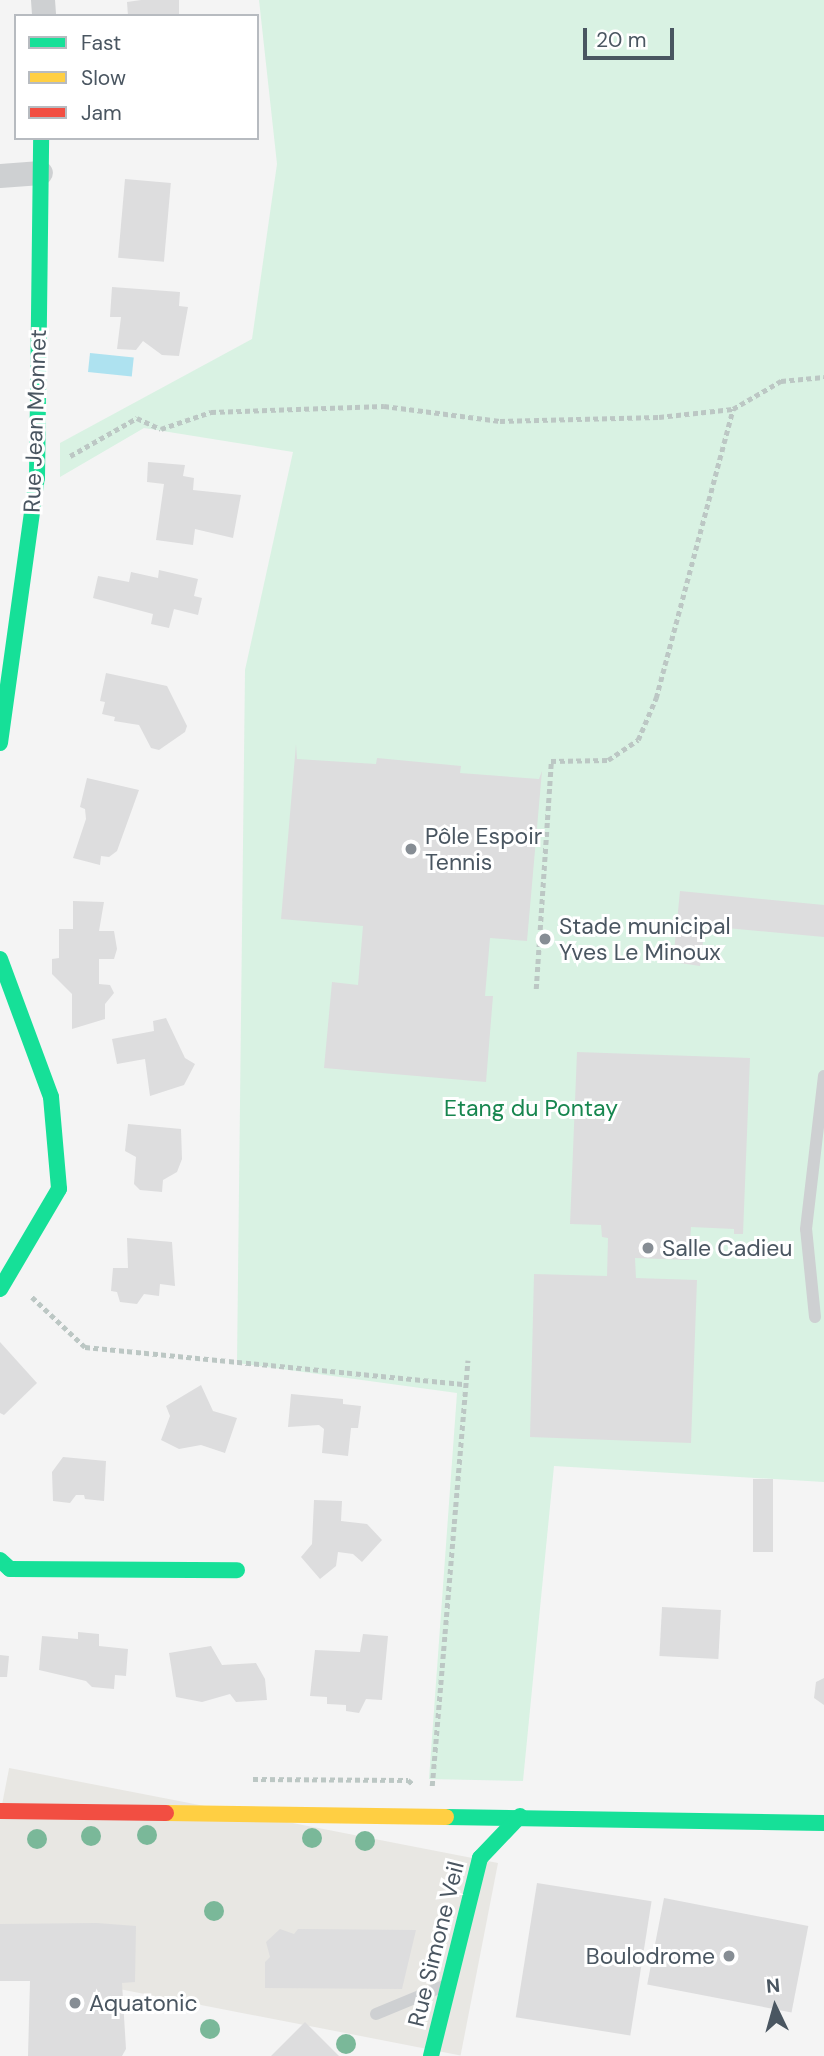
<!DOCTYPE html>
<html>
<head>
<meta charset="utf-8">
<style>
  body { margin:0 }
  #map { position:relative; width:824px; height:2056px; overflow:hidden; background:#f4f4f4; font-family:"DM Sans",sans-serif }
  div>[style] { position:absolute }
  .commercial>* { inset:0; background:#e8e7e3; transform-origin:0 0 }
  .green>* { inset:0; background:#d9f2e3 }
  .water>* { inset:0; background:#aee2f0; transform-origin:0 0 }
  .building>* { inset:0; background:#ddddde; transform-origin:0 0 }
  .path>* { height:4.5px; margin-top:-2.25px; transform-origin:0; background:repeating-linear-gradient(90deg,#bcc7c4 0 5px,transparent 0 8.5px) }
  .lane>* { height:12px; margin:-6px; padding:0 6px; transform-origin:6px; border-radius:6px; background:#ced0d2 }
  .street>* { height:24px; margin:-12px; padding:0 12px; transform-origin:12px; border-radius:12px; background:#ced0d2 }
  .fast>* { height:16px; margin:-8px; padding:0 8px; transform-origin:8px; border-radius:8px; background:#16e098 }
  .slow>* { height:16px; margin:-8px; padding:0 8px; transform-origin:8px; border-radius:8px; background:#ffcf43 }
  .jam>* { height:16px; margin:-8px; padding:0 8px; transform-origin:8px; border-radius:8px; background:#f24e42 }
  .trees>* { width:20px; height:20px; margin:-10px; border-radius:50%; background:#7ab899 }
  .dots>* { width:19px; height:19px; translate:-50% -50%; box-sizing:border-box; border:4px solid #fff; border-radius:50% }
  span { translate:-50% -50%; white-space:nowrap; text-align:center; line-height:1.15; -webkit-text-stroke:6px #fff; paint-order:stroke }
  .street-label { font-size:23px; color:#4a5661 }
  .poi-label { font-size:23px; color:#4a5661 }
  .left { translate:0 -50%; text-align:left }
  .right { translate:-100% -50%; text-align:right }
  .park-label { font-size:23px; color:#17864f }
  .legend { position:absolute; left:14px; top:14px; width:245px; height:126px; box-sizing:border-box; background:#fff; border:2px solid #b7bbc0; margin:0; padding:9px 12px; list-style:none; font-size:21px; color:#4a5661 }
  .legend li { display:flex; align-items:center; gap:14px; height:35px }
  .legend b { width:35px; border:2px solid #b7bbc0 }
  .north { position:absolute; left:740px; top:1972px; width:70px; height:70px; -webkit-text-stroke:5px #fff; paint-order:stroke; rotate:355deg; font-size:19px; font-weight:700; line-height:28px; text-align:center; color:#4a5661 }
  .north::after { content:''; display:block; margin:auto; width:24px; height:32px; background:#4a5661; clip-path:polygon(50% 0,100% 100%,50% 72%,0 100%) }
  .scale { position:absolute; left:583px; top:28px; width:91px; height:32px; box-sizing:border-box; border:4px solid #4a5661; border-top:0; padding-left:9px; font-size:21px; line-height:24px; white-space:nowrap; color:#4a5661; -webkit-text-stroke:5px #fff; paint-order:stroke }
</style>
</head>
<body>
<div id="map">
  <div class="commercial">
    <i style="left:498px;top:1863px;width:196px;height:498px;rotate:101deg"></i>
  </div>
  <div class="green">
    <i style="clip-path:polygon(259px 0,824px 0,824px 1482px,554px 1466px,523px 1781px,429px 1779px,457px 1393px,237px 1363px,245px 670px,293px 452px,144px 428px,60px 477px,60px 443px,252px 339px,277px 164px)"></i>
  </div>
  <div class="water">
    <i style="left:90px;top:353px;width:44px;height:19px;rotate:6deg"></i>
  </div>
  <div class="building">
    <i style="clip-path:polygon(141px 0,179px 0,179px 16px,128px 16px,127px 2px)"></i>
    <i style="left:125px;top:179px;width:46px;height:79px;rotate:5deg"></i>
    <i style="clip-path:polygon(112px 287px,180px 292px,179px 306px,188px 307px,179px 356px,162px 355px,143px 341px,136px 350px,117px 349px,121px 317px,110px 317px)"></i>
    <i style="clip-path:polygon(148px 462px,185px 465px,183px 476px,194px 478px,193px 490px,241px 495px,233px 538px,195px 529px,193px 545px,156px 540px,164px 484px,147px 482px)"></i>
    <i style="clip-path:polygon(159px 570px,198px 579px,194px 596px,202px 598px,198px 615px,174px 609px,169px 628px,151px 624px,153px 614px,93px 598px,98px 576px,129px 582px,131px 572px,158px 578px)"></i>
    <i style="clip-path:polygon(106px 673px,167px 686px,187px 726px,185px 732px,159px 750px,151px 748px,139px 725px,114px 721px,115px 717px,102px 714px,105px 702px,100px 701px)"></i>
    <i style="clip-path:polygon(296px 744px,297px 759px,376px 764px,377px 758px,461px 766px,460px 773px,539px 779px,542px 771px,527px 941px,490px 938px,485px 996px,493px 996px,486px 1082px,324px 1068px,332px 982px,358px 985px,363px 926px,281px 919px)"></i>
    <i style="clip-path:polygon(87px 778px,139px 790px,117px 851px,109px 857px,101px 856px,100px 865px,73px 858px,86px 819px,85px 809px,80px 807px)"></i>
    <i style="clip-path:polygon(680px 891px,824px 905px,824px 937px,705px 926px,700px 966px,673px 962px)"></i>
    <i style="clip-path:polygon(73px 901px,104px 902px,99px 931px,114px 931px,117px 949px,114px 959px,99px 959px,99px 984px,110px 985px,114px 993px,105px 1004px,105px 1019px,72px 1029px,72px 994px,52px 974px,52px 959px,59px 958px,59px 929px,73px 929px)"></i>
    <i style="clip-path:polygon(166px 1018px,185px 1058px,195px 1064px,184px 1085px,150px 1096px,145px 1059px,117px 1064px,112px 1039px,154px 1031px,153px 1021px)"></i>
    <i style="clip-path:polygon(577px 1052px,750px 1058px,743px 1234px,734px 1234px,734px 1229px,691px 1227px,689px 1260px,635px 1258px,636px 1278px,697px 1280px,691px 1443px,530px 1437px,534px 1274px,607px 1276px,608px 1238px,602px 1237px,601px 1225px,570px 1224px)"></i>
    <i style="clip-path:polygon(128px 1124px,181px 1129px,182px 1159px,177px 1172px,163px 1180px,162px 1192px,140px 1190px,134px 1184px,136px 1157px,125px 1151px)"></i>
    <i style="clip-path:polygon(127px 1238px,172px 1242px,175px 1286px,160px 1284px,159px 1296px,144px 1294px,137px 1304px,120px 1302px,117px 1292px,111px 1291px,113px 1268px,128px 1268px)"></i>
    <i style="clip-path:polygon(0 1342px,37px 1383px,4px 1415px,0 1413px)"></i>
    <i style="clip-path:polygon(201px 1385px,213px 1411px,237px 1418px,225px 1453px,201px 1445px,179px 1449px,161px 1440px,170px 1416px,166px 1406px)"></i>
    <i style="clip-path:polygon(291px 1394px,343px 1399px,343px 1404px,361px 1406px,358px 1428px,351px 1428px,348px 1456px,322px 1453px,324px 1429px,319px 1425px,288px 1427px)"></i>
    <i style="clip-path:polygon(63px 1457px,106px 1461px,104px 1501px,85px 1499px,84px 1495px,76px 1495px,70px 1503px,53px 1501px,52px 1472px)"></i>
    <i style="left:753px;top:1479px;width:20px;height:73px"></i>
    <i style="clip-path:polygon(314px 1500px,342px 1501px,341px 1521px,367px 1524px,382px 1540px,362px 1562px,353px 1554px,338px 1552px,336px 1566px,320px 1579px,301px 1557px,312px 1544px)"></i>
    <i style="left:662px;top:1607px;width:59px;height:49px;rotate:3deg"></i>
    <i style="clip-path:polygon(78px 1632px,99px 1634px,99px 1646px,128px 1649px,126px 1676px,115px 1675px,114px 1689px,92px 1687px,86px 1681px,39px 1670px,42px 1636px,78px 1639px)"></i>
    <i style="clip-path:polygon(363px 1634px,388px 1636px,382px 1700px,366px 1699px,359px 1713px,346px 1711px,346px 1705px,327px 1704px,327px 1697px,310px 1696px,315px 1650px,360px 1652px)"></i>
    <i style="clip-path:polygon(211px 1646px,222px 1665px,256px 1663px,265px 1679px,267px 1700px,236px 1702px,230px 1694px,202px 1702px,176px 1697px,169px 1653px)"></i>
    <i style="clip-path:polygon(0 1655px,9px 1656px,7px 1677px,0 1677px)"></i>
    <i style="clip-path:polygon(824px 1678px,824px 1705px,814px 1698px,816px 1682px)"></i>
    <i style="left:537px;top:1883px;width:116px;height:136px;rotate:9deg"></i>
    <i style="left:664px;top:1898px;width:147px;height:88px;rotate:11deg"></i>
    <i style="clip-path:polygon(97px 1923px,136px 1926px,135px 1982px,122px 1983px,126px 2049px,122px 2056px,28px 2056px,30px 1981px,0 1981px,0 1924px)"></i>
    <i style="clip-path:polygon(280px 1929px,294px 1934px,298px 1929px,416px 1930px,402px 1989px,265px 1988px,265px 1962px,270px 1957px,266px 1942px)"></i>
    <i style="clip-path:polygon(305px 2022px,339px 2056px,271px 2056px)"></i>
  </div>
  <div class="path">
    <i style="left:70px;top:456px;width:77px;rotate:-29.6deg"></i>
    <i style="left:137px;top:418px;width:26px;rotate:25deg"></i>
    <i style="left:161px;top:429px;width:53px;rotate:-18.8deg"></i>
    <i style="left:211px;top:412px;width:173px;rotate:-2deg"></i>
    <i style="left:384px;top:406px;width:117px;rotate:7.4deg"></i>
    <i style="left:500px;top:421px;width:159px;rotate:-1.4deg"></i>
    <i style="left:659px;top:417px;width:74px;rotate:-6.2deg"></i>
    <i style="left:733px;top:409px;width:56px;rotate:-30.3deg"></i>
    <i style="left:781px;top:381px;width:43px;rotate:-5.3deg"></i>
    <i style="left:536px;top:989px;width:228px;rotate:-86.2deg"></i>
    <i style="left:551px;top:761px;width:57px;rotate:-1deg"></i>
    <i style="left:608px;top:760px;width:36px;rotate:-34deg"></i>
    <i style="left:638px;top:740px;width:46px;rotate:-66.8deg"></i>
    <i style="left:656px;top:698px;width:299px;rotate:-75.1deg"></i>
    <i style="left:32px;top:1297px;width:73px;rotate:43.3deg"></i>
    <i style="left:85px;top:1347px;width:382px;rotate:5.6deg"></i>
    <i style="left:253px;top:1779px;width:155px;rotate:0.4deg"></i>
    <i style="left:408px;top:1780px;width:8px;rotate:40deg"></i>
    <i style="left:432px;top:1786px;width:427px;rotate:-85.2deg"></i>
  </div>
  <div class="lane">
    <i style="left:815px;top:1317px;width:88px;rotate:-95.8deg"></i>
    <i style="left:806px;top:1229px;width:154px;rotate:-83.3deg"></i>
    <i style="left:376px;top:2014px;width:74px;rotate:-22.4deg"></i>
  </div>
  <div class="street">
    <i style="left:43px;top:0;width:16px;rotate:86deg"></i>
    <i style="left:0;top:176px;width:41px;rotate:-4.2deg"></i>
  </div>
  <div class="fast">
    <i style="left:0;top:743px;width:268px;rotate:-82.1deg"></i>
    <i style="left:37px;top:478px;width:340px;rotate:-89.3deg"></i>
    <i style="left:0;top:959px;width:147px;rotate:69.7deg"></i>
    <i style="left:51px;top:1097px;width:92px;rotate:85deg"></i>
    <i style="left:59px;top:1189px;width:116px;rotate:120.5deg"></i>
    <i style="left:0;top:1560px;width:13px;rotate:42deg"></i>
    <i style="left:10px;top:1569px;width:227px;rotate:0.3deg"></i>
    <i style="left:446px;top:1817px;width:378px;rotate:0.9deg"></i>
    <i style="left:431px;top:2056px;width:204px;rotate:-76.1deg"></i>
    <i style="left:480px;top:1858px;width:58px;rotate:-46.4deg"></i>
  </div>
  <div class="slow">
    <i style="left:166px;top:1813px;width:280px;rotate:0.8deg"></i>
  </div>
  <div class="jam">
    <i style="left:0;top:1811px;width:166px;rotate:0.7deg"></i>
  </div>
  <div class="trees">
    <i style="left:147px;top:1835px"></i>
    <i style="left:91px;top:1836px"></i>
    <i style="left:312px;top:1838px"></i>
    <i style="left:37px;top:1839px"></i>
    <i style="left:365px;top:1841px"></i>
    <i style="left:214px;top:1911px"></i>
    <i style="left:210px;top:2029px"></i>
    <i style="left:346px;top:2044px"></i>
  </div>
  <div class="dots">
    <i style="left:411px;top:849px;background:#868d94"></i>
    <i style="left:545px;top:939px;background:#868d94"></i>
    <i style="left:648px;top:1248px;background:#868d94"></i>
    <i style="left:729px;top:1956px;background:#868d94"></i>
    <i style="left:75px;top:2003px;background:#868d94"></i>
  </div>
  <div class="street-label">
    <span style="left:35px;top:421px;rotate:-88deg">Rue Jean Monnet</span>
    <span style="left:436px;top:1944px;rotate:-76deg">Rue Simone Veil</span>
  </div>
  <div class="poi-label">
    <span class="left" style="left:425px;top:849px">Pôle Espoir<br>Tennis</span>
    <span class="left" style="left:559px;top:939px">Stade municipal<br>Yves Le Minoux</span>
    <span class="left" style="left:662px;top:1248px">Salle Cadieu</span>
    <span class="right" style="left:715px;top:1956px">Boulodrome</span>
    <span class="left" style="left:89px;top:2003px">Aquatonic</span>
  </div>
  <div class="park-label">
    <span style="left:531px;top:1108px">Etang du Pontay</span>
  </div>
  <ul class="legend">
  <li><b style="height:9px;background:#16e098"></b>Fast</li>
  <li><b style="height:9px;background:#ffcf43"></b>Slow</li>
  <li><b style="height:9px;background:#f24e42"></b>Jam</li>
  </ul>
  <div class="north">N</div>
  <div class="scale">20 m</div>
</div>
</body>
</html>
